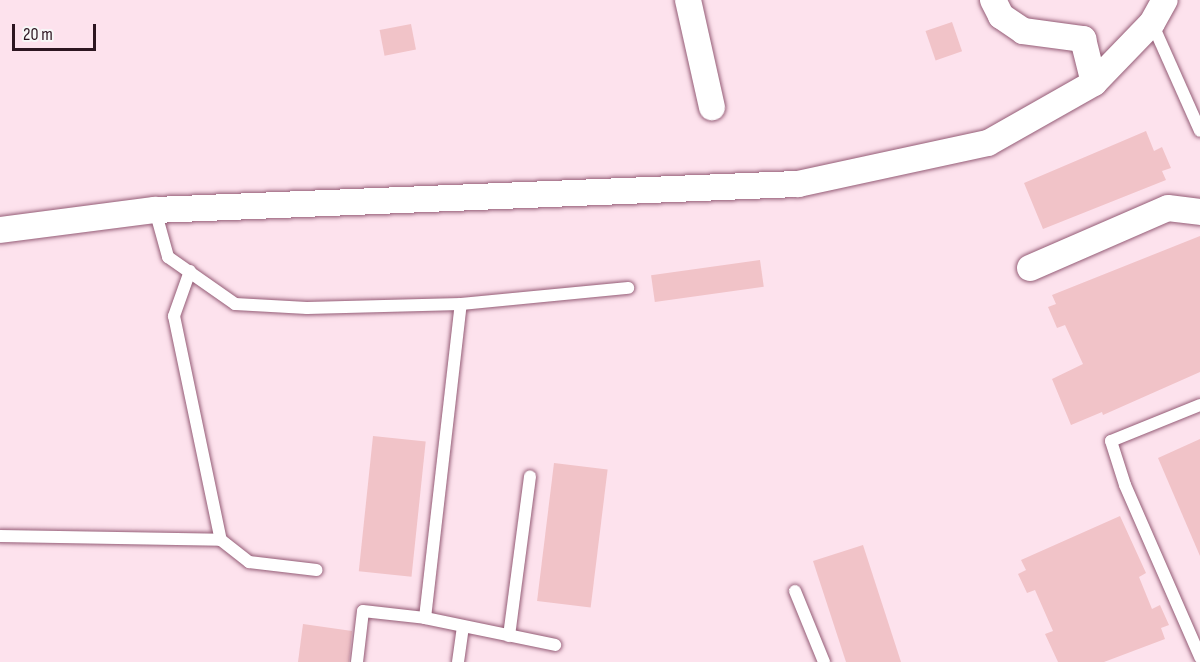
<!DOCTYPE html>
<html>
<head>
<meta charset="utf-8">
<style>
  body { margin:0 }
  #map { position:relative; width:1200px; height:662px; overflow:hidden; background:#fde2ed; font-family:"Sofia Sans Condensed",sans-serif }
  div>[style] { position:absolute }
  .building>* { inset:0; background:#f1c3c8; transform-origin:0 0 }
  .roads { filter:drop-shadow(0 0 2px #945c76) drop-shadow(0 0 2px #945c76) }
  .service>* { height:12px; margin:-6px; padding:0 6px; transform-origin:6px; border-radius:6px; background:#fff }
  .minor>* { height:26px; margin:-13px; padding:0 13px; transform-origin:13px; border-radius:13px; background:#fff }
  span { translate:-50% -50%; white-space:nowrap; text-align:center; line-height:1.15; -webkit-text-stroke:4.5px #f7f7f7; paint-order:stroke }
  .scale { position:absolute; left:12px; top:24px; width:84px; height:27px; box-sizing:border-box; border:3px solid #2d1621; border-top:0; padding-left:8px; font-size:18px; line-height:21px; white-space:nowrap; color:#2d1621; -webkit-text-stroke:4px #f7f7f7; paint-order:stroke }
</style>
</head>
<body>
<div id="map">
  <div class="building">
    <i style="left:952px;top:22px;width:31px;height:28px;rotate:71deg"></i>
    <i style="left:411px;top:24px;width:26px;height:32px;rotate:79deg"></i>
    <i style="clip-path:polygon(1146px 131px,1154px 151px,1162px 147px,1171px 168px,1162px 171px,1166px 180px,1043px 229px,1024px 183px)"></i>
    <i style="clip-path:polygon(1200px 236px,1200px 372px,1103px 415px,1102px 412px,1071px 425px,1052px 379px,1083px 364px,1065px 325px,1057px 328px,1048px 307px,1056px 304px,1052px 295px)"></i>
    <i style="left:760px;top:260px;width:27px;height:110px;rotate:82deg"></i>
    <i style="left:373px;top:436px;width:53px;height:136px;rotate:6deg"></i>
    <i style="clip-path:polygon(1200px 439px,1200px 556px,1158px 458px)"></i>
    <i style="left:554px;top:463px;width:54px;height:139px;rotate:7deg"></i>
    <i style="clip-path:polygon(1120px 516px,1146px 573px,1139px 577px,1152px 609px,1160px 605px,1169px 625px,1161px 628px,1165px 639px,1104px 662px,1058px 662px,1045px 634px,1053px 631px,1035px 590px,1027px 593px,1018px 574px,1026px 570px,1021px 560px)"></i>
    <i style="clip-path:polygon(863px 545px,901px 662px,846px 662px,813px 561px)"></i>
    <i style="clip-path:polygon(303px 624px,352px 631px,349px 662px,298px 662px)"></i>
  </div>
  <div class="roads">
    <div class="service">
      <i style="left:1152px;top:23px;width:118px;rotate:66deg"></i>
      <i style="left:155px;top:210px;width:49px;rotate:74.5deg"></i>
      <i style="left:168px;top:257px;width:82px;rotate:35deg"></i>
      <i style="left:235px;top:304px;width:72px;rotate:3.2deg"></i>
      <i style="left:307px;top:308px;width:154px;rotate:-1.5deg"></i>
      <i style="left:461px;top:304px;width:168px;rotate:-5.5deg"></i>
      <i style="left:190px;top:271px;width:48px;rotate:109.6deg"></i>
      <i style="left:174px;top:316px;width:229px;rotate:78.2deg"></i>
      <i style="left:221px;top:540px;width:36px;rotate:38deg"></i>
      <i style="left:249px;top:562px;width:68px;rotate:6.7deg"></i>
      <i style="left:1200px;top:405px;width:96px;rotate:158deg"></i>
      <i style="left:1111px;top:441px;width:46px;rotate:72.3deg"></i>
      <i style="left:1125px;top:485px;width:188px;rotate:66.4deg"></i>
      <i style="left:0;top:536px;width:221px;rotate:1deg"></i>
      <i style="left:795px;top:591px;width:77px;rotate:67.8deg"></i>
      <i style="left:425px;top:618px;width:316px;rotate:-83.5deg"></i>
      <i style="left:509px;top:636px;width:161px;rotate:-82.5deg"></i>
      <i style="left:357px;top:662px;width:51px;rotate:-83.3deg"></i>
      <i style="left:363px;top:611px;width:62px;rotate:6.4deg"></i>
      <i style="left:425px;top:618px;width:133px;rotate:11.7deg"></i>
      <i style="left:458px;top:662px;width:36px;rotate:-82deg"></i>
    </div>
    <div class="minor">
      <i style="left:688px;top:0;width:110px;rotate:77.4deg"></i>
      <i style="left:993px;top:0;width:18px;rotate:63deg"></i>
      <i style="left:1001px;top:16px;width:27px;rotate:34deg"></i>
      <i style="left:1023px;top:31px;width:61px;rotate:7.6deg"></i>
      <i style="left:1083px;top:39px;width:45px;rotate:76deg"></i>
      <i style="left:0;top:230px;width:156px;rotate:-7.4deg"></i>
      <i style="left:155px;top:210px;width:644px;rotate:-2.32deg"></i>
      <i style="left:798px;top:184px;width:194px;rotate:-12.2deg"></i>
      <i style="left:988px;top:143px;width:122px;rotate:-29.5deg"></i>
      <i style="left:1094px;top:83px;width:83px;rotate:-46deg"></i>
      <i style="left:1152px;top:23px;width:26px;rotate:-61deg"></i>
      <i style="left:1030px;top:268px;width:150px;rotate:-23.5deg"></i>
      <i style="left:1168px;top:208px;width:32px;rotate:7deg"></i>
    </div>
  </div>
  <div class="scale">20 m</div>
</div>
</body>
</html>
